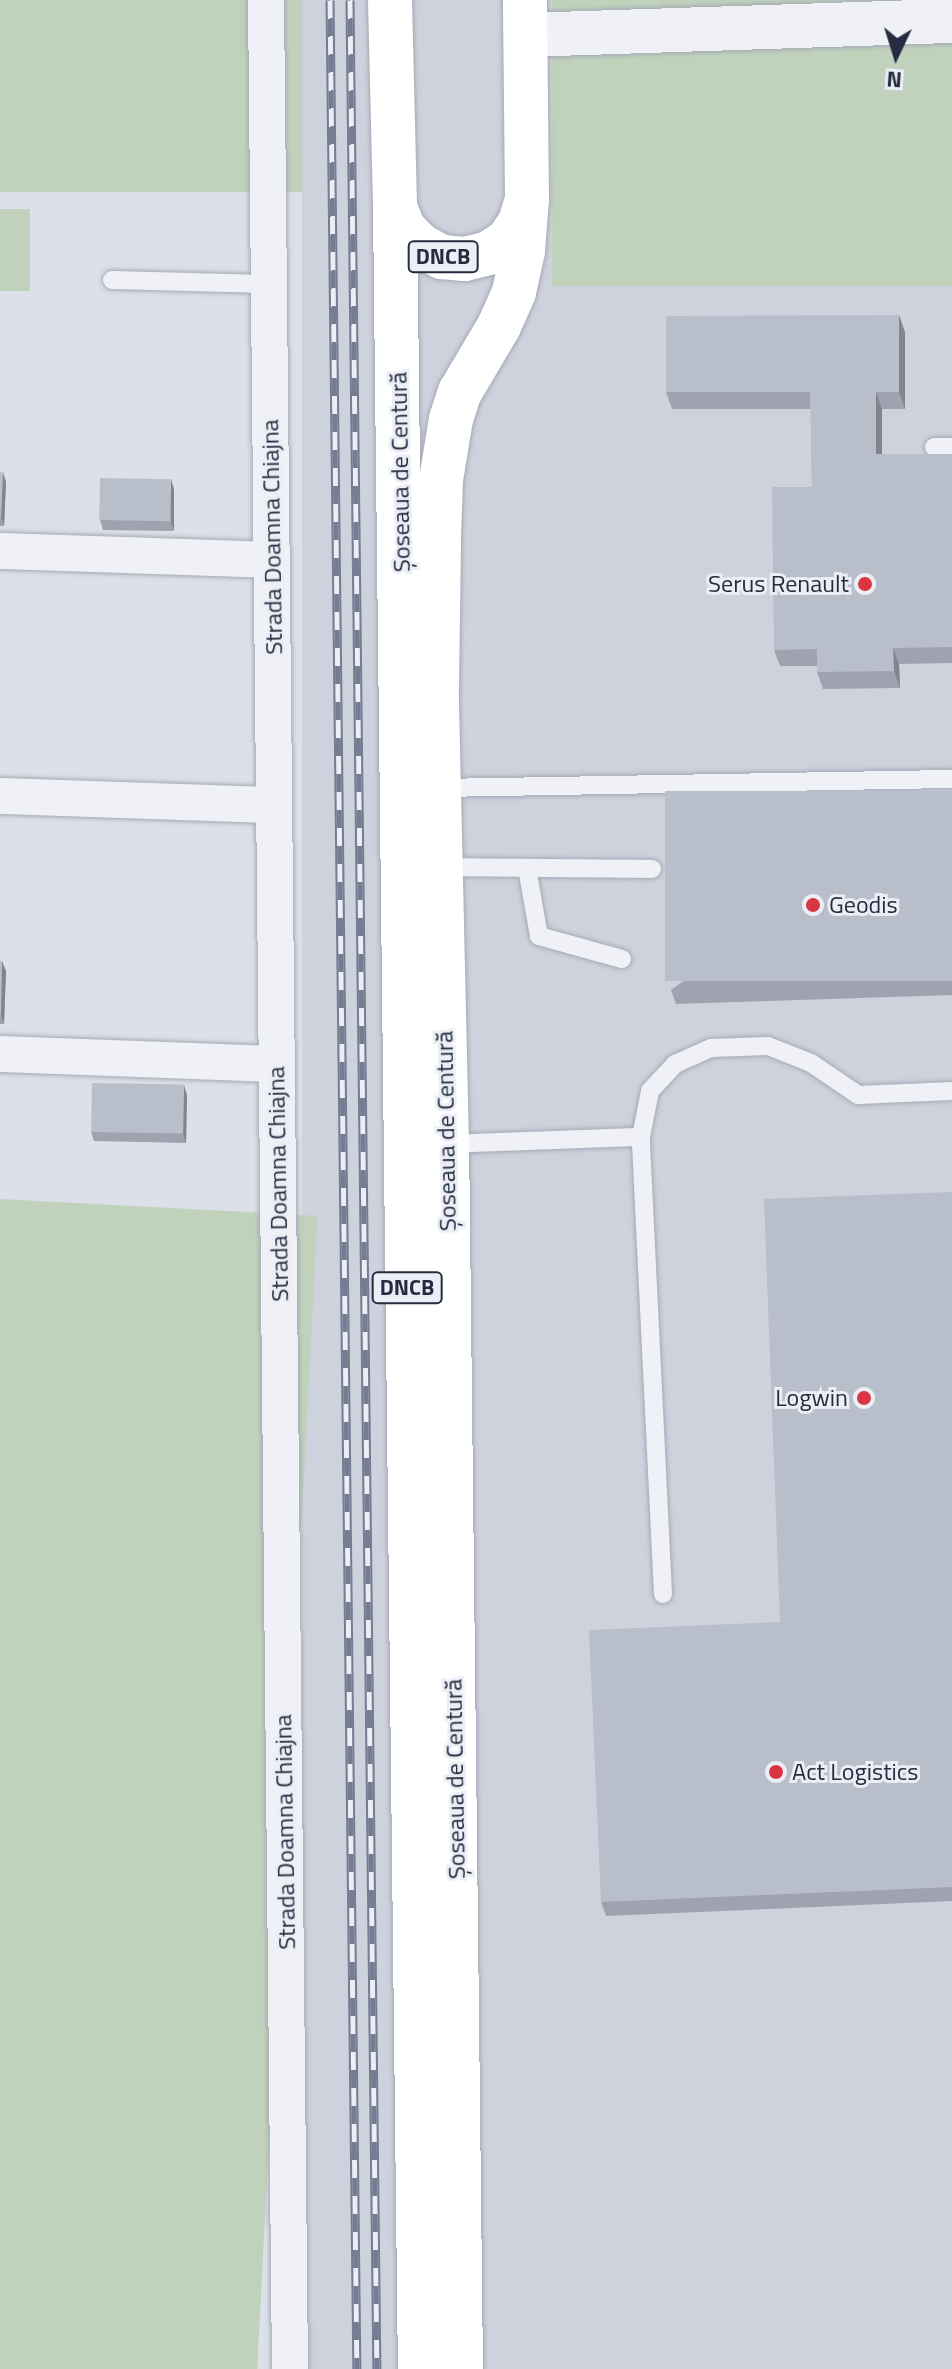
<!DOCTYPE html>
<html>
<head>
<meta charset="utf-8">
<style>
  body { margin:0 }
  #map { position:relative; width:952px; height:2369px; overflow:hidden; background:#dce0e8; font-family:"Titillium Web",sans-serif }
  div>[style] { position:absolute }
  .built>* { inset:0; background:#ced2dd; transform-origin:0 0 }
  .green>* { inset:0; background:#c0d2bc; transform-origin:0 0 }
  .roads { filter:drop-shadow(0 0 2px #a5aab5) drop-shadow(0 0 2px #a5aab5) }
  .service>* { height:18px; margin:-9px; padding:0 9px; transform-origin:9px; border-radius:9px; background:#eff1f6 }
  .minor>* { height:36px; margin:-18px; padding:0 18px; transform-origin:18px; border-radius:18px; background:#eff1f6 }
  .tertiary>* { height:44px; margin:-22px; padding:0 22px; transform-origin:22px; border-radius:22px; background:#eff1f6 }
  .primary>* { height:44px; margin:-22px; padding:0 22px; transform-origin:22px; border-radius:22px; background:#fff }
  .rail>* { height:9px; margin-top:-4.5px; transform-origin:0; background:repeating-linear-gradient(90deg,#ebeff5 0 18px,#747d92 0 36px); box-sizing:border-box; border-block:2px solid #747d92 }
  .wall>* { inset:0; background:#9fa3af }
  .shaded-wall>* { inset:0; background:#82858e }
  .building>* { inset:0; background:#b9becb; transform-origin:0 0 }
  .dots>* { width:22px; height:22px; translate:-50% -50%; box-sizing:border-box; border:4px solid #ebeff5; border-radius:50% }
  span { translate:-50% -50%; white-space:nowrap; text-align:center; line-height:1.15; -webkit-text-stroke:6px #ebeff5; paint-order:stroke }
  .shield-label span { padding:2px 6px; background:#ebeff5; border:2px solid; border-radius:6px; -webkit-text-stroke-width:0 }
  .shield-label { font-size:22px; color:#252c3f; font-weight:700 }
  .street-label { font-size:24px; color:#252c3f }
  .poi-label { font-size:24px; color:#252c3f }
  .right { translate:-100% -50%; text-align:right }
  .left { translate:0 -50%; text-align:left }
  .north { position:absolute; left:856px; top:16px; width:80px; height:80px; -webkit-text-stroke:6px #ebeff5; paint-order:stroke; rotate:184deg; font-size:22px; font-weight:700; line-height:32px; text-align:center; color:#252c3f }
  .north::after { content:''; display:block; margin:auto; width:28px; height:36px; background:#252c3f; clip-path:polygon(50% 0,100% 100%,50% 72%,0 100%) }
</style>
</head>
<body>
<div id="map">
  <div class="built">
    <i style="left:302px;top:0;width:650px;height:2369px"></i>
  </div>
  <div class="green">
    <i style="left:0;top:0;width:302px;height:192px"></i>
    <i style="left:552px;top:0;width:400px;height:286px"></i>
    <i style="left:0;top:209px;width:30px;height:82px"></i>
    <i style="left:0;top:1199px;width:318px;height:1170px;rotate:3deg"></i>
  </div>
  <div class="roads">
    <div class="service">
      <i style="left:112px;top:280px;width:157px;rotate:1.5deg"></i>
      <i style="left:934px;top:447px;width:18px"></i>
      <i style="left:439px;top:788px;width:513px;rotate:-1.01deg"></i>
      <i style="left:441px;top:867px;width:211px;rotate:0.5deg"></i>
      <i style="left:527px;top:868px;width:69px;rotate:80deg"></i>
      <i style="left:539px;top:936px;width:86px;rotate:15.5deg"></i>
      <i style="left:447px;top:1144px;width:194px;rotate:-2.1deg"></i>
      <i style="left:663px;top:1594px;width:458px;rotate:-92.8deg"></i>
      <i style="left:641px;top:1137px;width:47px;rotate:-78.9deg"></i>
      <i style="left:650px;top:1091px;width:37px;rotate:-47deg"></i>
      <i style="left:675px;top:1064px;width:39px;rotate:-24deg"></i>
      <i style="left:711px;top:1048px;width:57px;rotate:-2deg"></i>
      <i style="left:768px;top:1046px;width:46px;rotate:21.6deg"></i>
      <i style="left:811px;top:1063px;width:57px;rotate:34.2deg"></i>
      <i style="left:858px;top:1095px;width:94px;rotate:-2.4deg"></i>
    </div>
    <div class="minor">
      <i style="left:266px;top:0;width:2369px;rotate:89.42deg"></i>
      <i style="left:0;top:551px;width:272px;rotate:1.9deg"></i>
      <i style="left:0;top:796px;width:274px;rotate:1.9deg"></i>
      <i style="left:0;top:1054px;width:277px;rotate:2.1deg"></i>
    </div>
    <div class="tertiary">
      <i style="left:526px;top:35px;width:426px;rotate:-1.9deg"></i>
    </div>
    <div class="primary">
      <i style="left:390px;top:0;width:207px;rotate:88.6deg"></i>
      <i style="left:395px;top:207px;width:24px;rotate:68deg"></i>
      <i style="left:404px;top:229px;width:24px;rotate:45deg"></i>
      <i style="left:421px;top:246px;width:24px;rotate:28deg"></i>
      <i style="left:442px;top:257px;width:23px;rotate:5deg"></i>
      <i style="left:465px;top:259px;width:25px;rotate:-14deg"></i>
      <i style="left:489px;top:253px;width:23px;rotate:-34deg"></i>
      <i style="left:508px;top:240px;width:22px;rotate:-56deg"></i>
      <i style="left:520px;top:222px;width:24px;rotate:-73deg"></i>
      <i style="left:527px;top:199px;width:199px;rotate:-90.6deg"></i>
      <i style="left:395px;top:207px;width:2162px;rotate:89.34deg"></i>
      <i style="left:461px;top:2369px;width:1225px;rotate:-90.65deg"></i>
      <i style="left:447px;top:1144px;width:457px;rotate:-91.3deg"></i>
      <i style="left:437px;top:687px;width:150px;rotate:-89.2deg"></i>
      <i style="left:439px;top:537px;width:57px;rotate:-88deg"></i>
      <i style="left:441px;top:480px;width:62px;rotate:-80.7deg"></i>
      <i style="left:451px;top:419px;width:28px;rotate:-72deg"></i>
      <i style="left:460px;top:392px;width:77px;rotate:-59.4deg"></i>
      <i style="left:499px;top:326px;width:37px;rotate:-66deg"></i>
      <i style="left:514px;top:292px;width:42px;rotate:-77.6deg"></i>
      <i style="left:523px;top:251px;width:52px;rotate:-85.6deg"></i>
    </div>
  </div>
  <div class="rail">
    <i style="left:330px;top:0;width:2369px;rotate:89.35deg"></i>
    <i style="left:350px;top:0;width:2369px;rotate:89.35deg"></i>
  </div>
  <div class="wall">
    <i style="clip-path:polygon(905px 332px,905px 409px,882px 409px,882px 454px,952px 454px,952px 663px,899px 664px,900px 688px,823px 689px,817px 672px,817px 666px,780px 666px,774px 650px,812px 487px,811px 409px,672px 409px,666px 392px)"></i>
    <i style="clip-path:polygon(0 472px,6px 482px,4px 526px,0 526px)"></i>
    <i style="clip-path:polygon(174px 489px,174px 531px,103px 530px,100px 520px)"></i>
    <i style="clip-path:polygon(952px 791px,952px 995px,676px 1004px,671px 990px)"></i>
    <i style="clip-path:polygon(0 961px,6px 971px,4px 1024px,0 1024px)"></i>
    <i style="clip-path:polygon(187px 1095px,186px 1143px,94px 1141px,91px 1132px)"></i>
    <i style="clip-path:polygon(952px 1192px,952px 1901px,606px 1916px,601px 1902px,780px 1622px)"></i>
  </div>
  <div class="shaded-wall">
    <i style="clip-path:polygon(899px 315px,905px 332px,905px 409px,899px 392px)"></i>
    <i style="clip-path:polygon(876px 392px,882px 409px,882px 471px,876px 454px)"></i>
    <i style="clip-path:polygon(3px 472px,6px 482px,4px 526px,1px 517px)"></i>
    <i style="clip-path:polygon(171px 479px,174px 489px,174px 531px,171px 522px)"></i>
    <i style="clip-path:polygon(893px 648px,899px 664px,900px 688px,894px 671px)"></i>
    <i style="clip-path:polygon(2px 961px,6px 971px,4px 1024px,1px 1015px)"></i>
    <i style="clip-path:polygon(184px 1085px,187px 1095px,186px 1143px,183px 1133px)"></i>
  </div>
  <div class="building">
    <i style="clip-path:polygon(899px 315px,899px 392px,876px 392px,876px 454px,952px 454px,952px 647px,893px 648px,894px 671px,817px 672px,817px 649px,774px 650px,772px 487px,812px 487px,810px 392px,666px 392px,666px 316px)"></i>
    <i style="clip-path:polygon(0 472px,3px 472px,1px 517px,0 517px)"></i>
    <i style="left:100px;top:478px;width:71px;height:42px;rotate:1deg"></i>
    <i style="left:952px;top:791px;width:190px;height:287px;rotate:90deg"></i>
    <i style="clip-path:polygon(0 961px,2px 961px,1px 1015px,0 1015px)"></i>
    <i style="left:92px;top:1083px;width:92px;height:49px;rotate:1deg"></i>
    <i style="clip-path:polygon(952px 1192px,952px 1887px,601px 1902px,589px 1630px,780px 1622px,764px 1199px)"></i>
  </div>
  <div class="dots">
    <i style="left:865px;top:584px;background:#d93542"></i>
    <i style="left:813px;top:905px;background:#d93542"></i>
    <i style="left:864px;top:1398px;background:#d93542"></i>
    <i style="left:776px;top:1772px;background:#d93542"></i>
  </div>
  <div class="shield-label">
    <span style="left:443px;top:257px">DNCB</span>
    <span style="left:407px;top:1288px">DNCB</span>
  </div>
  <div class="street-label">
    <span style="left:400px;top:472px;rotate:-91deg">Șoseaua de Centură</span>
    <span style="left:272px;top:537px;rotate:-91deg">Strada Doamna Chiajna</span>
    <span style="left:446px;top:1131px;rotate:-91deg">Șoseaua de Centură</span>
    <span style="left:278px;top:1184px;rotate:-91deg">Strada Doamna Chiajna</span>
    <span style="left:455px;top:1779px;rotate:-91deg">Șoseaua de Centură</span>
    <span style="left:285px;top:1832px;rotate:-91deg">Strada Doamna Chiajna</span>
  </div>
  <div class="poi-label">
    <span class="right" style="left:849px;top:584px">Serus Renault</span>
    <span class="left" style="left:829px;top:905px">Geodis</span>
    <span class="right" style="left:848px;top:1398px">Logwin</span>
    <span class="left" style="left:792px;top:1772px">Act Logistics</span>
  </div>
  <div class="north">N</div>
</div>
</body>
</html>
